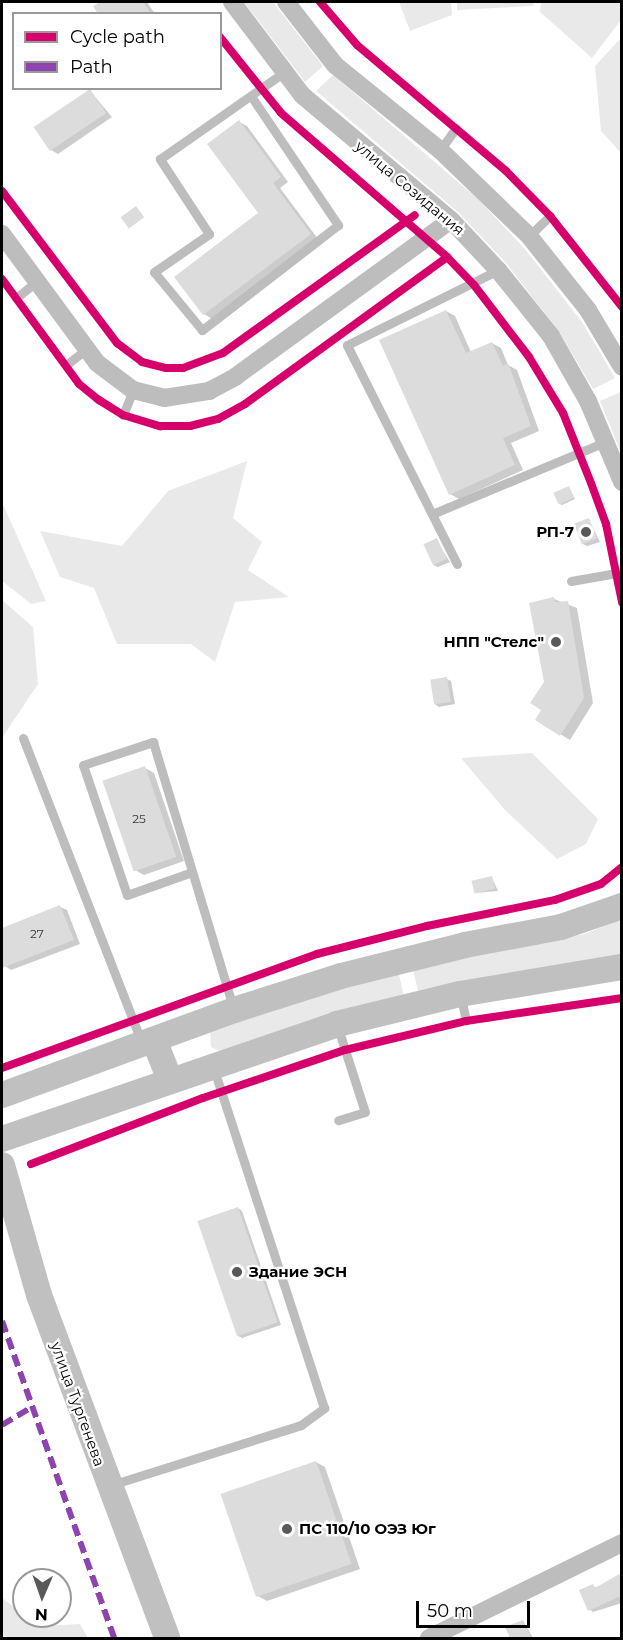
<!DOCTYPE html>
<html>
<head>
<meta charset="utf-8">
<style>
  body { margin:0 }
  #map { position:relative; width:623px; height:1640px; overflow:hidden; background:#fff; font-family:Montserrat,sans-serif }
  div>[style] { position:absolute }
  .green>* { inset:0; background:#e9e9e9 }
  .shadow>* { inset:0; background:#0003 }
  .building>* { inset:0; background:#dcdcdc; transform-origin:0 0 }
  .lane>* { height:9px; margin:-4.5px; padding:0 4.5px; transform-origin:4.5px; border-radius:4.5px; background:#bdbdbd }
  .street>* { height:18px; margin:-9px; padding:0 9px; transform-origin:9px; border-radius:9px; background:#bdbdbd }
  .secondary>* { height:26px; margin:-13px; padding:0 13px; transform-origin:13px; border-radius:13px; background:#c0c0c0 }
  .quiet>* { height:6px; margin-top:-3px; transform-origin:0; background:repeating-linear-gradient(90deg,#8e44ad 0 12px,transparent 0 18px) }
  .cycleway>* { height:8px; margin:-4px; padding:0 4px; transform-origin:4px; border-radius:4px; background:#d6006c }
  .dots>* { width:16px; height:16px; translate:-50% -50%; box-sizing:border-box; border:3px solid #fff; border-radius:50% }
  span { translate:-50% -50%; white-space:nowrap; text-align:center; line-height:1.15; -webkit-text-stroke:4.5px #fff; paint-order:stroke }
  .number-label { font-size:12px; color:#373737 }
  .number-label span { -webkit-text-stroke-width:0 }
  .street-label { font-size:15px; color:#000 }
  .poi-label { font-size:15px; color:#000; font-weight:700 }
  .right { translate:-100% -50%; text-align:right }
  .left { translate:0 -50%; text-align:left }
  .frame { position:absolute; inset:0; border:3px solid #000; pointer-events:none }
  .legend { position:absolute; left:12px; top:12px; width:210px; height:78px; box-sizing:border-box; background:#fff; border:2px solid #999; margin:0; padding:8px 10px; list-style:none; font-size:18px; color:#000 }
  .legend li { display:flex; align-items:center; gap:12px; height:30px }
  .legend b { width:30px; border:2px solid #999 }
  .north { position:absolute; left:12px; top:1568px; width:60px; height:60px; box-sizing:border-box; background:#fff; border:2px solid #999; border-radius:50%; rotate:182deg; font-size:16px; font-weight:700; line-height:24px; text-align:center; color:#000 }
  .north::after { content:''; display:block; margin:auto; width:21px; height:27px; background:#595959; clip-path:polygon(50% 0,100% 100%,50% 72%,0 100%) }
  .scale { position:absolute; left:416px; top:1601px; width:114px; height:27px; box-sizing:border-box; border:3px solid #000; border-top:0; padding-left:8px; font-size:18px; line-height:21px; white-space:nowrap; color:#000; -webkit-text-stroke:4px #fff; paint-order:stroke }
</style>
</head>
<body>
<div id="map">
  <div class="green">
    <i style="clip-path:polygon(244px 2px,273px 2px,323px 66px,305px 82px)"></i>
    <i style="clip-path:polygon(399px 2px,451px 2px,452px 15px,410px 31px)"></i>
    <i style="clip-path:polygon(457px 2px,534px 2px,533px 6px,457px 10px)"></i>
    <i style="clip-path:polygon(541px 2px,621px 2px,621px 20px,592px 58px,540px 12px)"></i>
    <i style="clip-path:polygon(621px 38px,621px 153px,601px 131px,595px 66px)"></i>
    <i style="clip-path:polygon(333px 75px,478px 199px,525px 249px,582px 322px,615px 378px,593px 389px,560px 333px,506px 263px,459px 213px,316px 91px)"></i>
    <i style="clip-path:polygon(621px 392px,621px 453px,600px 401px)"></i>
    <i style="clip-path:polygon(247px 461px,233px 518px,262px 542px,248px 570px,289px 597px,235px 602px,215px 662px,191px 644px,117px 644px,94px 588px,60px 577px,40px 531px,122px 546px,168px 491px)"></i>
    <i style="clip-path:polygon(2px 502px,46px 601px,31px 604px,2px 581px)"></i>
    <i style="clip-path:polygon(2px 600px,33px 627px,38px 684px,2px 738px)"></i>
    <i style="clip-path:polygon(532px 753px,598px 819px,586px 844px,557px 859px,505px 810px,461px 758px)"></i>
    <i style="clip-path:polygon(621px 919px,621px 955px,418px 991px,412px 966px,585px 934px)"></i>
    <i style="clip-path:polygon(398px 971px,404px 996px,220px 1051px,211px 1047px,210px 1028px)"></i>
    <i style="clip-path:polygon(2px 1598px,40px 1626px,80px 1624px,88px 1638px,2px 1638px)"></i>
  </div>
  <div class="shadow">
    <i style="clip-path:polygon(102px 2px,147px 2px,155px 14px,100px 14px,95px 6px)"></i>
    <i style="clip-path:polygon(90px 91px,112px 117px,58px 154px,51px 150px)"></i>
    <i style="clip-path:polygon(239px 122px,247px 126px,288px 182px,280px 188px,318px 239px,212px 319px,204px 314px,260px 214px)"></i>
    <i style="clip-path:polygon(446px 311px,455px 316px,471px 352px,492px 343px,501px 348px,508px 365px,517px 370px,539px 431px,511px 443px,523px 470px,459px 499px,450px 494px)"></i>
    <i style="clip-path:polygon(569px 488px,575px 499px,562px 505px,560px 504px)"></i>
    <i style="clip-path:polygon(589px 520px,600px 542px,587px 546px,583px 544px)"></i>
    <i style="clip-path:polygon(436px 540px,450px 562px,438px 567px,433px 565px)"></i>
    <i style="clip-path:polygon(554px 599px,577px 608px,593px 703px,570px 740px,537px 720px,543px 710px)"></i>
    <i style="clip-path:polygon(447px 679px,451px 681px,455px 704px,439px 707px,435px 704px)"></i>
    <i style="clip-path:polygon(145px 768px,154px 773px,184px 861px,144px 875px,135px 870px)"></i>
    <i style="clip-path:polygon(492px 878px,498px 891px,476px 893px)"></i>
    <i style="clip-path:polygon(60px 907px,67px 910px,80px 944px,11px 970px,5px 966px,2px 929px)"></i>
    <i style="clip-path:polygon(238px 1208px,242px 1211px,281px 1325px,242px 1338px,238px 1336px)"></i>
    <i style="clip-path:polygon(316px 1462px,325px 1467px,360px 1569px,267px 1601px,258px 1596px)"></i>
    <i style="clip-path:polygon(622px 1575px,622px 1603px,593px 1612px,589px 1609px,593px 1586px,597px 1588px)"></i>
    <i style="clip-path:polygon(523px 1621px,533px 1638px,511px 1638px,507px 1628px)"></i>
  </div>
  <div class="building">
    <i style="clip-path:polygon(100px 2px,143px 2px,151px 14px,98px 14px,93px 6px)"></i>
    <i style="left:90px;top:89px;width:29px;height:68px;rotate:56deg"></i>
    <i style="clip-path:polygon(239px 120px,281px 177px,273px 183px,311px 234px,203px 315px,174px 277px,258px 213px,207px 144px)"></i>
    <i style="left:136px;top:206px;width:14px;height:19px;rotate:54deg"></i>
    <i style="clip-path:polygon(446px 310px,466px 353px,492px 342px,503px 366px,508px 363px,531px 426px,503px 438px,515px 465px,449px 495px,379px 340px)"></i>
    <i style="left:569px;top:486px;width:13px;height:17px;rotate:67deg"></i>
    <i style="left:589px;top:518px;width:22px;height:16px;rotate:69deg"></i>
    <i style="left:437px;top:538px;width:23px;height:15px;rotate:65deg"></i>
    <i style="clip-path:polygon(554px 597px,555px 602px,568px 601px,584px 698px,560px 736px,535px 720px,541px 710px,530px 703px,544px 682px,529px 603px)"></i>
    <i style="left:447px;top:677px;width:25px;height:17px;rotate:81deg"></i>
    <i style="left:145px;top:766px;width:96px;height:45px;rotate:71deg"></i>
    <i style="left:492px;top:876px;width:13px;height:21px;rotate:77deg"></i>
    <i style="clip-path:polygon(60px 905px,74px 940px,2px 968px,2px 928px)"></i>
    <i style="left:238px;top:1207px;width:122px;height:43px;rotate:71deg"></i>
    <i style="left:316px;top:1461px;width:109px;height:101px;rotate:71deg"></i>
    <i style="clip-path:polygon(621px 1573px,621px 1596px,588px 1611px,579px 1590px,593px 1584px,595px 1588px)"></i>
    <i style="clip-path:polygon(523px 1620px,531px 1638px,510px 1638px,505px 1627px)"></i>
  </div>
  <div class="lane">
    <i style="left:251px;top:96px;width:156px;rotate:56deg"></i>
    <i style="left:338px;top:225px;width:172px;rotate:142.3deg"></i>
    <i style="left:202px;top:330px;width:75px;rotate:-129.6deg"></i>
    <i style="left:154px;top:272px;width:67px;rotate:-34.6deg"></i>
    <i style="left:209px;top:234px;width:90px;rotate:-123.2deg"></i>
    <i style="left:160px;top:159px;width:150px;rotate:-35deg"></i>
    <i style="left:440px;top:150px;width:27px;rotate:-54deg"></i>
    <i style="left:529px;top:236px;width:29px;rotate:-44deg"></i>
    <i style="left:16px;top:298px;width:26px;rotate:-39deg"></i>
    <i style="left:66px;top:365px;width:24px;rotate:-38deg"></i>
    <i style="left:123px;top:415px;width:27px;rotate:-68deg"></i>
    <i style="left:432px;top:514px;width:187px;rotate:-22.6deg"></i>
    <i style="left:457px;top:564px;width:245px;rotate:-116.7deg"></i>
    <i style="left:347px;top:345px;width:169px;rotate:-26.4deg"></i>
    <i style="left:571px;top:581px;width:52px;rotate:-10deg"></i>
    <i style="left:23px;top:738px;width:325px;rotate:68.7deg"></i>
    <i style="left:192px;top:872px;width:69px;rotate:160.5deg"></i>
    <i style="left:127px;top:895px;width:137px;rotate:-108.7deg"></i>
    <i style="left:83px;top:765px;width:74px;rotate:-18.2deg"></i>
    <i style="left:153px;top:742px;width:277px;rotate:73.2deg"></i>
    <i style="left:461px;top:996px;width:25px;rotate:79deg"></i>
    <i style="left:337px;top:1025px;width:91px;rotate:72.2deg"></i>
    <i style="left:365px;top:1112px;width:28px;rotate:163deg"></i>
    <i style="left:111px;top:1485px;width:199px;rotate:-17.5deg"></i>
    <i style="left:301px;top:1425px;width:29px;rotate:-36deg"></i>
    <i style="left:324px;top:1408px;width:359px;rotate:-108deg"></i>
  </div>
  <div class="street">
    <i style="left:232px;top:2px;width:116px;rotate:53deg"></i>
    <i style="left:302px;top:95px;width:194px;rotate:40deg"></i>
    <i style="left:451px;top:220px;width:69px;rotate:46.8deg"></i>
    <i style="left:498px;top:270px;width:85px;rotate:51.2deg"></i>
    <i style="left:551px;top:336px;width:75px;rotate:60.4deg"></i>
    <i style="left:588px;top:401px;width:88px;rotate:67.2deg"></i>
    <i style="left:286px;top:2px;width:80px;rotate:52.1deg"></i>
    <i style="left:335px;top:65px;width:135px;rotate:39deg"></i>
    <i style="left:440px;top:150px;width:124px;rotate:44deg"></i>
    <i style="left:529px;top:236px;width:95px;rotate:51.4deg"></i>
    <i style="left:588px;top:310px;width:66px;rotate:59.2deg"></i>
    <i style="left:2px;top:234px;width:160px;rotate:53.6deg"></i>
    <i style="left:97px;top:363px;width:45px;rotate:36.9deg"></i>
    <i style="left:133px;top:390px;width:32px;rotate:14deg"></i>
    <i style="left:164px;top:398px;width:46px;rotate:-8.8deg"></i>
    <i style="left:209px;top:391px;width:30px;rotate:-28deg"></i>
    <i style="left:235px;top:377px;width:267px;rotate:-36deg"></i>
    <i style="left:429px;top:1638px;width:215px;rotate:-26.2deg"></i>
  </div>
  <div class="secondary">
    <i style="left:154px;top:1040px;width:43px;rotate:68.2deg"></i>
    <i style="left:2px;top:1095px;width:247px;rotate:-20.1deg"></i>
    <i style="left:234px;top:1010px;width:112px;rotate:-17.6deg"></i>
    <i style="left:341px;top:976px;width:128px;rotate:-14deg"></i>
    <i style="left:465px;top:945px;width:98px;rotate:-10.6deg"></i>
    <i style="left:561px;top:927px;width:65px;rotate:-19deg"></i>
    <i style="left:2px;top:1139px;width:354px;rotate:-18.9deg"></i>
    <i style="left:337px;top:1024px;width:127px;rotate:-13.7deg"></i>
    <i style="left:460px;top:994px;width:164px;rotate:-9.5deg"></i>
    <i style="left:2px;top:1165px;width:135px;rotate:74.1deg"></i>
    <i style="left:39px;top:1295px;width:366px;rotate:69.5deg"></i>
  </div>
  <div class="quiet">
    <i style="left:2px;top:1321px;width:336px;rotate:70.5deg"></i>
    <i style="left:2px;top:1425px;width:35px;rotate:-31deg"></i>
  </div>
  <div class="cycleway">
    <i style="left:320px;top:2px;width:57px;rotate:49.3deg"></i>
    <i style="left:357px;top:45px;width:195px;rotate:40.2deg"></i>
    <i style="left:506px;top:171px;width:63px;rotate:45.6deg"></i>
    <i style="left:550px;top:216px;width:116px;rotate:51.6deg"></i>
    <i style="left:220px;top:37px;width:97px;rotate:51.2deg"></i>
    <i style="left:281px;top:113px;width:220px;rotate:40.9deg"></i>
    <i style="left:447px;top:257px;width:39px;rotate:46deg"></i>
    <i style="left:474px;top:285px;width:91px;rotate:52.6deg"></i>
    <i style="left:529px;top:357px;width:66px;rotate:58.7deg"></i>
    <i style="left:563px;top:413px;width:75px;rotate:68.2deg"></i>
    <i style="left:591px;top:483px;width:44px;rotate:69.9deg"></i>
    <i style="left:606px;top:524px;width:80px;rotate:78.4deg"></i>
    <i style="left:2px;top:191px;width:191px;rotate:52.9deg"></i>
    <i style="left:117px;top:343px;width:31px;rotate:37deg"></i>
    <i style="left:142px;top:362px;width:25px;rotate:14deg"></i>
    <i style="left:166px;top:368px;width:17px"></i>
    <i style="left:183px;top:368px;width:43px;rotate:-20.6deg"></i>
    <i style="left:223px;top:353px;width:236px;rotate:-35.7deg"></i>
    <i style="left:2px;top:279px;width:130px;rotate:53.7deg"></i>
    <i style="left:79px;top:384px;width:26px;rotate:39deg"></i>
    <i style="left:99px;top:400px;width:28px;rotate:32deg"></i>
    <i style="left:123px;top:415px;width:39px;rotate:17deg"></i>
    <i style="left:160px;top:426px;width:30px"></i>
    <i style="left:190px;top:426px;width:29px;rotate:-14deg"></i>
    <i style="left:218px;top:419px;width:31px;rotate:-29deg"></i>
    <i style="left:245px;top:404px;width:250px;rotate:-36deg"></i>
    <i style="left:2px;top:1068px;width:335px;rotate:-19.9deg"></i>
    <i style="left:317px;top:954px;width:114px;rotate:-14.3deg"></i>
    <i style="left:427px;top:926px;width:131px;rotate:-11.5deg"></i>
    <i style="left:555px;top:900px;width:49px;rotate:-19.2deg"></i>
    <i style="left:601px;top:884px;width:27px;rotate:-39deg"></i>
    <i style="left:31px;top:1164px;width:184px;rotate:-21deg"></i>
    <i style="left:203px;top:1098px;width:150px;rotate:-18.7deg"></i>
    <i style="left:345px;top:1050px;width:124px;rotate:-13.5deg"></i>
    <i style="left:466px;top:1021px;width:158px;rotate:-8.4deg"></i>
  </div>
  <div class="dots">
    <i style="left:586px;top:532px;background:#595959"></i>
    <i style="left:556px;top:642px;background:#595959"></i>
    <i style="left:237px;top:1272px;background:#595959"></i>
    <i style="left:287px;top:1529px;background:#595959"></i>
  </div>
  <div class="number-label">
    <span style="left:139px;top:819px">25</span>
    <span style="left:37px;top:934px">27</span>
  </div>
  <div class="street-label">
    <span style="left:410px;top:188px;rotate:40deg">улица Созидания</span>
    <span style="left:78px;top:1404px;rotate:70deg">улица Тургенева</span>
  </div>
  <div class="poi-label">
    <span class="right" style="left:574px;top:532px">РП-7</span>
    <span class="right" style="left:544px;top:642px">НПП "Стелс"</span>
    <span class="left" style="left:249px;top:1272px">Здание ЭСН</span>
    <span class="left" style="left:299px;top:1529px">ПС 110/10 ОЭЗ Юг</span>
  </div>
  <div class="frame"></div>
  <ul class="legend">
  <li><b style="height:8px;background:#d6006c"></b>Cycle path</li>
  <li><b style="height:8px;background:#8e44ad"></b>Path</li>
  </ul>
  <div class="north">N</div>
  <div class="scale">50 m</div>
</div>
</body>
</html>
